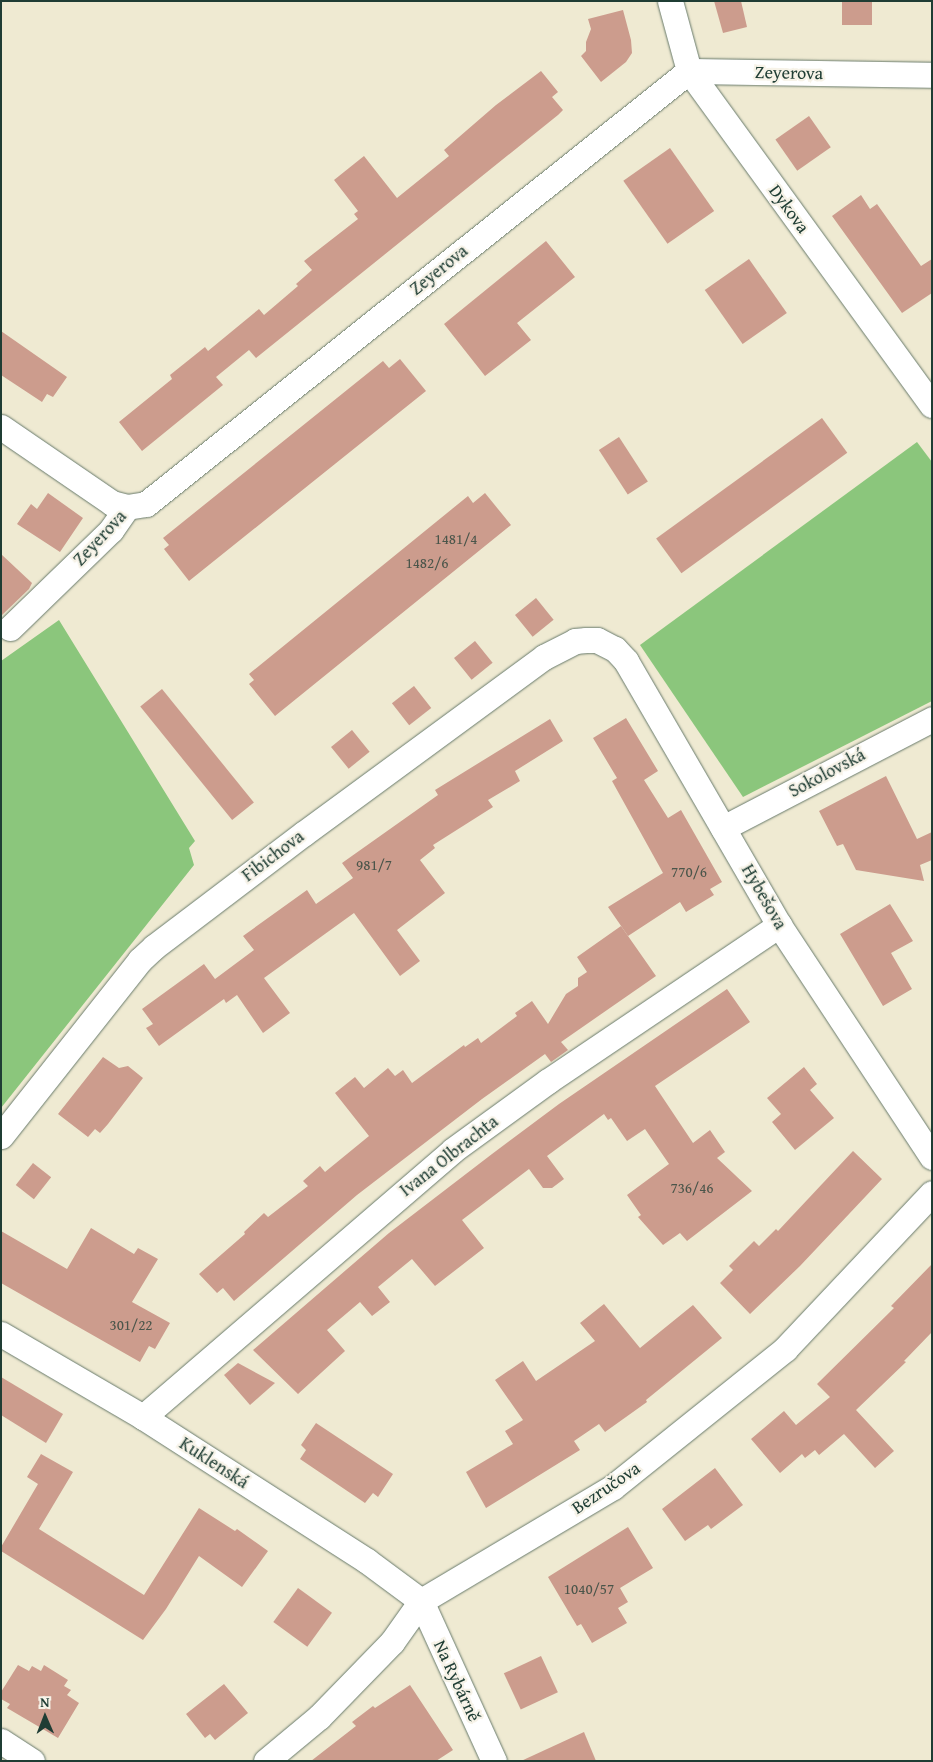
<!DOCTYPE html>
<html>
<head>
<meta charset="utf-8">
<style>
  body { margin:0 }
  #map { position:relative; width:933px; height:1762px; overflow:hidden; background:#efead2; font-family:"Gentium Book Plus",serif }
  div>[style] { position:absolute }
  .green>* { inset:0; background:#8bc67c }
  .building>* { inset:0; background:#cc9c8d; transform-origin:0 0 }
  .roads { filter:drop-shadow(0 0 1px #687a6b) drop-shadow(0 0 1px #687a6b) }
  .minor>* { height:25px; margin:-12.5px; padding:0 12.5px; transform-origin:12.5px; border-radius:12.5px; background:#fff }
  span { translate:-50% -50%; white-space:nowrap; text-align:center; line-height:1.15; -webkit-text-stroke:4.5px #f7f3e8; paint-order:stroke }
  .number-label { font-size:15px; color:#4a554a }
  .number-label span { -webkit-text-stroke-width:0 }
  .street-label { font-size:18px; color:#1f3d34 }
  .frame { position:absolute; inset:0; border:2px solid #1f3d34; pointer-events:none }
  .north { position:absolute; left:20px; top:1692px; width:50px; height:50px; -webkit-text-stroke:4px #f7f3e8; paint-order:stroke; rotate:359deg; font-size:14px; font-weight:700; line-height:20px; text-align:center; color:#1f3d34 }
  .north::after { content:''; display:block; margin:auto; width:18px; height:22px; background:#1f3d34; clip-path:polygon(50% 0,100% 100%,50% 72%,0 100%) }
</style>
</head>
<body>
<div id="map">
  <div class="green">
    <i style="clip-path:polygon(917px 442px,932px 462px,932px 701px,743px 797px,640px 645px)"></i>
    <i style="clip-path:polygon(59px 620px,195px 841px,189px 848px,194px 865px,1px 1108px,1px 661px)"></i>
  </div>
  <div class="building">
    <i style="clip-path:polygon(714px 1px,741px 1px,747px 27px,723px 33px)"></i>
    <i style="left:842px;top:1px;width:30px;height:24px"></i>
    <i style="clip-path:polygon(623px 10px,631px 40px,632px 53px,626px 62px,601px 82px,581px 56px,586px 51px,586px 42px,591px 29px,588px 19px)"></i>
    <i style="clip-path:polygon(541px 71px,558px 92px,552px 97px,563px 110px,558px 115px,256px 358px,249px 350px,216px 377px,223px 385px,142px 451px,119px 422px,172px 379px,170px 375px,205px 347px,208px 351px,259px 309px,264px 315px,298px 286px,296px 284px,312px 270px,304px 261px,358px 219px,354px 214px,358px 211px,334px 180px,364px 156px,397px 198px,449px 156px,444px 150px,496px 105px)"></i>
    <i style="left:809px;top:116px;width:38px;height:41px;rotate:55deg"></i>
    <i style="left:670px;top:148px;width:77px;height:57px;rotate:55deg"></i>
    <i style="clip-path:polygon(861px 195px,870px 209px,877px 204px,921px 266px,932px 259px,932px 293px,902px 313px,832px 216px)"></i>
    <i style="clip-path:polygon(546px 241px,575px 277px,517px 323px,531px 340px,485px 376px,444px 324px)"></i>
    <i style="left:749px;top:259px;width:66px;height:54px;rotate:55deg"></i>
    <i style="clip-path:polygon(1px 331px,67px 377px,53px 397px,47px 394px,42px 402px,1px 375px)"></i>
    <i style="clip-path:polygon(400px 359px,426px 391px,189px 581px,164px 549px,169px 545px,163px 538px,383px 361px,389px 368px)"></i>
    <i style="left:822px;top:418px;width:43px;height:205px;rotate:54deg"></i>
    <i style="left:619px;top:437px;width:53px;height:24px;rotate:57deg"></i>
    <i style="clip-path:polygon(48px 493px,83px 518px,60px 552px,17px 524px,31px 504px,37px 509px)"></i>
    <i style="clip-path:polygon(485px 493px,511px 525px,275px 716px,249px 684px,254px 680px,249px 674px,468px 496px,473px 503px)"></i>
    <i style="clip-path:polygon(1px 554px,32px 583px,29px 589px,1px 616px)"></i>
    <i style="left:536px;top:598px;width:28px;height:27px;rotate:51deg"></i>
    <i style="left:475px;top:641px;width:28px;height:27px;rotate:51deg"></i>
    <i style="left:414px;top:686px;width:28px;height:28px;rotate:52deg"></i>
    <i style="left:162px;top:689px;width:146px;height:28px;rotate:51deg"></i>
    <i style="clip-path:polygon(626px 718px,658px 771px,644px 780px,668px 818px,681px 810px,722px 882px,710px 889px,714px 895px,686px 912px,680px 902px,628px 936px,608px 907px,663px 873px,612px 781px,617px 778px,593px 738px)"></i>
    <i style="clip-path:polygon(550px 719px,563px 741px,515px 771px,520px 781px,488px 800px,493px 807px,433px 845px,435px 848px,420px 860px,445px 893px,397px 930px,420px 961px,400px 976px,354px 913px,264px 978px,290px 1013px,263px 1033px,237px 995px,226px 1003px,224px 999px,159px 1046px,146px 1028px,153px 1024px,142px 1009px,204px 964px,215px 979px,254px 950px,243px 936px,307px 890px,316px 904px,353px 878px,342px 863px,438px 795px,435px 790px)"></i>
    <i style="left:352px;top:730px;width:28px;height:27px;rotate:51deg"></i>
    <i style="clip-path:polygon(886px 776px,917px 839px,932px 832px,932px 860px,920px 865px,924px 881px,856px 870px,843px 844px,837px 846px,819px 811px)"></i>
    <i style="clip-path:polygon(890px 904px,913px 941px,891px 953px,912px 989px,883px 1006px,840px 934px)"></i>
    <i style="clip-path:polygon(621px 926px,656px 976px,561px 1042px,568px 1050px,551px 1062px,545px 1054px,482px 1099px,357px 1195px,234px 1301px,223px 1288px,217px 1293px,199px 1274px,245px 1234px,244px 1232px,264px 1213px,268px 1217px,308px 1186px,303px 1181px,320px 1166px,325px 1172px,369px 1136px,335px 1093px,355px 1077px,364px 1088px,388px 1068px,395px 1076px,403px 1070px,412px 1083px,464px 1045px,465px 1047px,478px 1038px,481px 1043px,517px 1016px,515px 1013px,532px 1001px,548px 1024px,566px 994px,578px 986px,578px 978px,587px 972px,577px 957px)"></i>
    <i style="clip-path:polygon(727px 989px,750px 1022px,655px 1086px,693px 1143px,710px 1130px,725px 1152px,717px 1158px,752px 1191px,687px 1241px,680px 1233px,663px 1245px,638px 1217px,641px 1215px,627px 1195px,669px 1164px,645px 1129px,627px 1141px,611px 1118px,608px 1120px,604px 1114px,547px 1156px,564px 1179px,552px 1188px,543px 1188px,529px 1169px,462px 1220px,484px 1248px,435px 1286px,412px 1259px,378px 1287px,390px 1302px,372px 1316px,360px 1302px,327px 1330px,345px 1351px,298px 1394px,253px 1350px,389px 1233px,492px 1154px,559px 1104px)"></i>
    <i style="clip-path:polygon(103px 1057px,119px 1068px,128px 1066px,143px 1078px,108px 1124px,100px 1133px,95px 1129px,88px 1137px,58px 1114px)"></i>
    <i style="clip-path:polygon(804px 1067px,817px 1084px,810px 1090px,834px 1118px,795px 1150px,772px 1122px,781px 1114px,767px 1098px)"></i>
    <i style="clip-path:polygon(853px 1151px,882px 1179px,800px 1266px,750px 1314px,720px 1283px,733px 1270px,729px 1266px,754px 1241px,759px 1246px,776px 1229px,778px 1231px)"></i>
    <i style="left:33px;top:1163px;width:23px;height:28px;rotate:38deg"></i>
    <i style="clip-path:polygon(91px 1228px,134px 1254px,138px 1248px,158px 1259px,132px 1302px,170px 1323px,155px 1349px,149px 1346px,140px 1362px,1px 1283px,1px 1231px,67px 1269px)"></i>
    <i style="clip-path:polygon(932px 1264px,932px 1332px,904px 1361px,906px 1362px,856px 1410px,894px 1451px,875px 1468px,844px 1434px,819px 1455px,815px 1450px,805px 1458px,802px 1454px,780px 1473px,751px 1439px,784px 1411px,796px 1425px,830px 1397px,817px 1384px,894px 1308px,891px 1306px)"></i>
    <i style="clip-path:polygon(604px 1304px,640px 1348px,693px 1305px,722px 1338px,646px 1400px,647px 1402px,605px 1432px,599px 1424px,574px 1441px,580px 1450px,486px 1508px,466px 1472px,513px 1444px,505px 1431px,523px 1420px,495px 1380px,523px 1361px,536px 1381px,595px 1341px,580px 1323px)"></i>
    <i style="clip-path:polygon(238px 1363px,275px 1383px,250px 1405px,224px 1375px)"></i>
    <i style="clip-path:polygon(1px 1377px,63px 1414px,46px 1443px,1px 1415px)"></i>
    <i style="clip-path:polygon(316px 1423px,393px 1474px,378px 1497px,373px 1493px,365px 1503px,300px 1459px,306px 1450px,301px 1445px)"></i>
    <i style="clip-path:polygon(41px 1454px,73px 1472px,39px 1529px,144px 1595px,199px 1508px,235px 1531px,237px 1529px,268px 1551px,242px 1587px,199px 1556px,166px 1609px,143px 1640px,1px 1551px,1px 1547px,38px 1484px,27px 1477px)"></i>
    <i style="clip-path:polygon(715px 1468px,743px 1505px,711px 1529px,708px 1525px,685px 1541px,662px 1509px)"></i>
    <i style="clip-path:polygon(628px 1527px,653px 1568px,620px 1588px,628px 1602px,618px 1608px,627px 1623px,592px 1643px,581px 1624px,577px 1626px,548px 1577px)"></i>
    <i style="left:298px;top:1588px;width:42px;height:42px;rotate:36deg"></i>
    <i style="left:541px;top:1656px;width:40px;height:41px;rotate:65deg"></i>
    <i style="clip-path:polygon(18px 1665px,29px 1671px,32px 1666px,41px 1671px,44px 1665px,68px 1680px,64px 1686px,71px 1690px,67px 1695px,79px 1703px,58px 1738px,7px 1708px,10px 1704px,1px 1699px,1px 1692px)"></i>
    <i style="clip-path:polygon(224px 1684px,248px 1713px,215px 1740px,210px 1734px,205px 1738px,186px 1714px)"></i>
    <i style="clip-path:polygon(410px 1685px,453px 1750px,436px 1761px,311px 1761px,356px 1726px,352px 1722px,373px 1706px,375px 1708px)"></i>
    <i style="clip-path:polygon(584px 1732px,596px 1761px,521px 1761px)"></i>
  </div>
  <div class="roads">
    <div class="minor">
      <i style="left:670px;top:1px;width:73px;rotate:74.8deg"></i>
      <i style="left:689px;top:71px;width:413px;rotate:54deg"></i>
      <i style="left:1px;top:427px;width:135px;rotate:34.4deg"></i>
      <i style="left:112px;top:503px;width:16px;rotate:15deg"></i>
      <i style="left:127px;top:507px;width:19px;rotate:-9deg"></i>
      <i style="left:146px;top:504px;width:695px;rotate:-38.57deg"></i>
      <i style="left:689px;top:71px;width:243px;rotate:0.9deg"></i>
      <i style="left:10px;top:628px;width:141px;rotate:-44.1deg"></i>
      <i style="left:111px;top:530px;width:28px;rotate:-55deg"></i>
      <i style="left:723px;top:828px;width:236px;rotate:-27.5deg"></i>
      <i style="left:1px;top:1136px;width:224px;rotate:-51.7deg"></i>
      <i style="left:140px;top:960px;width:19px;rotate:-43deg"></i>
      <i style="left:154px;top:947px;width:187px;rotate:-37.2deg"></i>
      <i style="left:303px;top:834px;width:299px;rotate:-36.3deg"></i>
      <i style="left:544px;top:657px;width:35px;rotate:-27deg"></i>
      <i style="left:575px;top:641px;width:11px;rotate:-5deg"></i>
      <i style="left:586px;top:640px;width:11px"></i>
      <i style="left:597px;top:640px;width:20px;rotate:27deg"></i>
      <i style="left:615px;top:649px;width:16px;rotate:47deg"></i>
      <i style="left:626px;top:661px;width:305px;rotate:59.9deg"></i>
      <i style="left:779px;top:925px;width:278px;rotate:56.6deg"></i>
      <i style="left:1px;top:1334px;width:164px;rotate:30.3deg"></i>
      <i style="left:143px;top:1417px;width:266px;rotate:32.7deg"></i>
      <i style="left:367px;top:1561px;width:67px;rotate:36.5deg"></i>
      <i style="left:421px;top:1601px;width:176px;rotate:65.5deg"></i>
      <i style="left:143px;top:1417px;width:409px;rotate:-40.7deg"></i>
      <i style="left:453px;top:1150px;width:117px;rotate:-36deg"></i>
      <i style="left:548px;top:1081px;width:279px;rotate:-34deg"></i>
      <i style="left:1px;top:1741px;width:37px;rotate:33deg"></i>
      <i style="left:266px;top:1761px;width:69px;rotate:-39.7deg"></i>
      <i style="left:319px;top:1717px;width:105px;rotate:-45.8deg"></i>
      <i style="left:392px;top:1642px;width:50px;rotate:-54.7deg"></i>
      <i style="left:421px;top:1601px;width:223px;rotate:-30.7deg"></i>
      <i style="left:613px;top:1487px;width:221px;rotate:-38.7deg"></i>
      <i style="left:785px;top:1349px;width:214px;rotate:-46.7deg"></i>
    </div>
  </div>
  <div class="number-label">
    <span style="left:456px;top:539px">1481/4</span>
    <span style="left:427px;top:563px">1482/6</span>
    <span style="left:374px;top:865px">981/7</span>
    <span style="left:689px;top:872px">770/6</span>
    <span style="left:692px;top:1188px">736/46</span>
    <span style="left:131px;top:1325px">301/22</span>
    <span style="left:589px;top:1589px">1040/57</span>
  </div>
  <div class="street-label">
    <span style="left:789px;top:73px;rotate:1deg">Zeyerova</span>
    <span style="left:789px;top:209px;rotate:54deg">Dykova</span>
    <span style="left:439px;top:270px;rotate:-39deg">Zeyerova</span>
    <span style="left:100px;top:538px;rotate:-47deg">Zeyerova</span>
    <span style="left:827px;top:773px;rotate:-28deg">Sokolovská</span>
    <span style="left:273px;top:856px;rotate:-37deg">Fibichova</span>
    <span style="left:764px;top:897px;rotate:60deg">Hybešova</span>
    <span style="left:449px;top:1156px;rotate:-38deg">Ivana Olbrachta</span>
    <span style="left:214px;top:1463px;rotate:33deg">Kuklenská</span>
    <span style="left:606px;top:1488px;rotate:-34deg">Bezručova</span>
    <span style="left:457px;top:1681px;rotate:65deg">Na Rybárně</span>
  </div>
  <div class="frame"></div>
  <div class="north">N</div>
</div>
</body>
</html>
